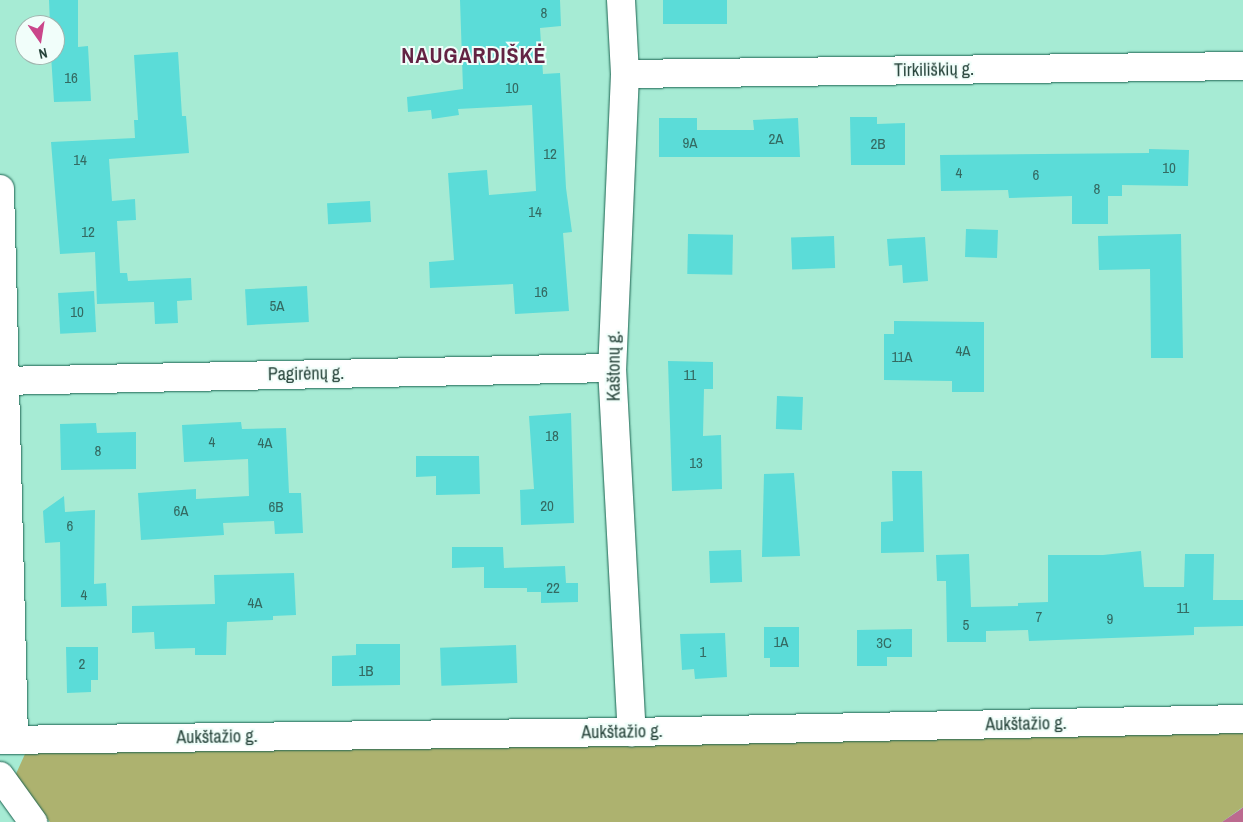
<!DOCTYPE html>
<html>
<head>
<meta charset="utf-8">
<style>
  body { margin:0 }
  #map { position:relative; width:1243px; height:822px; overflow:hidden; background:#a6ebd4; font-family:"Archivo Narrow",sans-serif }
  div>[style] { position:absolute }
  .green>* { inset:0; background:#adb26f }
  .water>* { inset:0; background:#bc6a8f }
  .building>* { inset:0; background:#5bdcd8; transform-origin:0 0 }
  .roads { filter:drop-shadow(0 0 1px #1b6350) drop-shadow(0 0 1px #1b6350) }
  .minor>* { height:28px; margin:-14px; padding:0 14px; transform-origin:14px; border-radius:14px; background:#fff }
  span { translate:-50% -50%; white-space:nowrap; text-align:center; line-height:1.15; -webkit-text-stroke:4px #f1fefa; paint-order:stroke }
  .number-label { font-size:15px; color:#346a62 }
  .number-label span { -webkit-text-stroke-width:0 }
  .street-label { font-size:18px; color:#27443b }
  .district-label { font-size:22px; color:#632343; font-weight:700; letter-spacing:1px }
  .north { position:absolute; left:15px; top:15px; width:50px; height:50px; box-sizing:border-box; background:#f1fefa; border:1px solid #a0b4ae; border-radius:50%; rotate:167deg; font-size:14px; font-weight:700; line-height:20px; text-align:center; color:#27443b }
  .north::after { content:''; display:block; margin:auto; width:18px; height:22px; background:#ca468a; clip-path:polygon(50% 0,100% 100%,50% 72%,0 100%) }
</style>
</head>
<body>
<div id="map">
  <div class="green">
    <i style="clip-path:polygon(1243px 732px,1243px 807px,1222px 822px,50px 822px,26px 798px,15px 776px,25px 754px,47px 745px)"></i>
  </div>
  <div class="water">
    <i style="clip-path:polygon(1243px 807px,1243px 822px,1222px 822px,1241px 809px)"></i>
  </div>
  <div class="building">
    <i style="clip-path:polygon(49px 0,78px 0,78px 47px,88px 46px,91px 101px,54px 102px,51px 55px,55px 55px,55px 25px,50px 25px)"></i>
    <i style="clip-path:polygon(460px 0,560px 0,561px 26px,540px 28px,543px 74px,560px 73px,566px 188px,572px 232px,563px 233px,569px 311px,515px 314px,513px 284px,430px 288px,429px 262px,454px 260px,448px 173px,487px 170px,489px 195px,536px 191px,532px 105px,458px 109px,459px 115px,432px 119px,431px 110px,408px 112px,407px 97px,463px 89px)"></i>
    <i style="left:663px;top:0;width:64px;height:24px"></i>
    <i style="clip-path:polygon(178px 52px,182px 116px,186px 116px,189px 153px,109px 159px,112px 201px,135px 199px,136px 220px,117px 221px,120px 273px,127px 273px,128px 281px,191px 278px,192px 300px,177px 301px,178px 323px,155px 324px,154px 302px,97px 304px,95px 252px,60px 254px,51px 142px,135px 138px,134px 120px,138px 120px,134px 55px)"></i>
    <i style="clip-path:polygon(850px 117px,877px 117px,877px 124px,905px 123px,905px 165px,851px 165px)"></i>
    <i style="clip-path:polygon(659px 118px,697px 118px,697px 130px,754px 130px,753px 120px,798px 118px,800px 157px,659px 157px)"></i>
    <i style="clip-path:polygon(1149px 149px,1189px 150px,1188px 186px,1122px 185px,1122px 196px,1108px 196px,1108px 224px,1072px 224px,1072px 196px,1009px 198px,1008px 190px,941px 191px,940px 155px,1149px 153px)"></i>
    <i style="left:370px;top:201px;width:21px;height:43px;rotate:87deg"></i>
    <i style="left:966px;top:229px;width:32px;height:28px;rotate:2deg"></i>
    <i style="left:688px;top:234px;width:45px;height:40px;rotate:1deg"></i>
    <i style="clip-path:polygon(1181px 234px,1183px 358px,1151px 358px,1150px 269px,1099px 270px,1098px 236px)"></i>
    <i style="left:834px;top:236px;width:32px;height:43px;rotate:88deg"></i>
    <i style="clip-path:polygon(925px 237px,928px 281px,903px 283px,902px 265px,889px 266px,887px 239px)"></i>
    <i style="left:307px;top:286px;width:36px;height:62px;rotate:87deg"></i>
    <i style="left:94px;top:291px;width:41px;height:36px;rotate:87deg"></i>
    <i style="clip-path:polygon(894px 321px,984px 322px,984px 392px,952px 392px,952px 381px,884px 380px,884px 334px,894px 334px)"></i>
    <i style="clip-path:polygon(668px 361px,713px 362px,713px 389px,704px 389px,703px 436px,721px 435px,722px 489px,672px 491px)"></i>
    <i style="left:777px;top:396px;width:26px;height:33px;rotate:2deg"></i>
    <i style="clip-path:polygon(571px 413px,574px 523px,521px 525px,520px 490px,534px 489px,529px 416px)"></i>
    <i style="clip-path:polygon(241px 422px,242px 429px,286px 428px,289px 493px,301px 493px,303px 533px,275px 534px,274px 521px,223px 523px,224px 535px,141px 540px,138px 493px,196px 489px,196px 499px,249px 496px,248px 459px,184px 462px,182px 425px)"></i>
    <i style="clip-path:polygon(96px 423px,97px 433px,136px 432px,136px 469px,61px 470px,60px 424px)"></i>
    <i style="clip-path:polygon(416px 456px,479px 456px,480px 494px,436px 495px,436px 476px,416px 477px)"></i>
    <i style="clip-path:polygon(892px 471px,922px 471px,924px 552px,881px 553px,881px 522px,893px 521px)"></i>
    <i style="clip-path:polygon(794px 473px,800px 556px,762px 557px,764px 474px)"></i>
    <i style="clip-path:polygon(64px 496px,65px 512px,95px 510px,94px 584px,106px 583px,107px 606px,61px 607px,60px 542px,45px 543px,43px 511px)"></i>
    <i style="clip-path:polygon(452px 547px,503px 547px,504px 568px,565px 566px,566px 583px,578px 583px,578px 602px,541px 603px,541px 592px,527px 592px,527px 588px,484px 588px,484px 567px,452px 568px)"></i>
    <i style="left:741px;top:550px;width:32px;height:32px;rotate:88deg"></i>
    <i style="clip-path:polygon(1141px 551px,1144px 587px,1184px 587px,1185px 554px,1214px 554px,1213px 600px,1243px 600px,1243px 626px,1194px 627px,1194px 635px,1029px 641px,1028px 630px,986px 631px,986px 642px,947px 642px,946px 581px,937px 581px,936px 555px,969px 554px,971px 607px,1018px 606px,1018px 603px,1048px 602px,1048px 555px,1103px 555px)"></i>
    <i style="clip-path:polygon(294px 573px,296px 615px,273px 616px,273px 620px,227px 622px,226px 655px,195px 655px,195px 648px,155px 649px,154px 632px,132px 633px,132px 606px,215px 604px,214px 575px)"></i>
    <i style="clip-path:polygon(764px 627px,799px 627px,799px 667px,770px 667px,770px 658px,764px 658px)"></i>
    <i style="clip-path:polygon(912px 629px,912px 657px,887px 657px,887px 666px,857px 666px,857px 630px)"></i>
    <i style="clip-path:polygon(725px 633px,727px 677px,695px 679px,694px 669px,682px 670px,680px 634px)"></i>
    <i style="clip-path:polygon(356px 644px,400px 644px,400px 685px,332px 686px,332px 656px,356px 655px)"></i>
    <i style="left:516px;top:645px;width:38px;height:76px;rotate:88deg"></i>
    <i style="clip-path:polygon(66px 647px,98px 647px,98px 680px,91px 680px,91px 692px,67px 693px)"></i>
  </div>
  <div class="roads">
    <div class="minor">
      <i style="left:621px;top:0;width:74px;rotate:86.9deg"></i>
      <i style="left:625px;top:74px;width:294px;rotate:92.5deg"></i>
      <i style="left:612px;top:368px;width:365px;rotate:86.9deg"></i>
      <i style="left:625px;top:74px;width:618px;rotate:-0.74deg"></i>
      <i style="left:0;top:189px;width:551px;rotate:88.54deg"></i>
      <i style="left:0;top:381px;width:612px;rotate:-1.22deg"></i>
      <i style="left:0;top:740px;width:632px;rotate:-0.73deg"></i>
      <i style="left:632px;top:732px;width:611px;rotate:-1.22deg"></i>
      <i style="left:0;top:776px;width:57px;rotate:54.3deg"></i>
    </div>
  </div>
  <div class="number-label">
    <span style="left:544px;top:13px">8</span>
    <span style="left:71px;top:78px">16</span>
    <span style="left:512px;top:88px">10</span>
    <span style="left:776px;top:139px">2A</span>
    <span style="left:690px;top:143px">9A</span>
    <span style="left:878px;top:144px">2B</span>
    <span style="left:550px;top:154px">12</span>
    <span style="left:80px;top:160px">14</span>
    <span style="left:1169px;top:168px">10</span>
    <span style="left:959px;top:173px">4</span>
    <span style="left:1036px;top:175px">6</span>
    <span style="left:1097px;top:189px">8</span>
    <span style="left:535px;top:212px">14</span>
    <span style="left:88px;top:232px">12</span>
    <span style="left:541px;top:292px">16</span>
    <span style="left:277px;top:306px">5A</span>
    <span style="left:77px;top:312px">10</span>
    <span style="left:963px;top:351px">4A</span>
    <span style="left:902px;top:357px">11A</span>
    <span style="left:690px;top:375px">11</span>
    <span style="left:552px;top:436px">18</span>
    <span style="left:212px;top:442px">4</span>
    <span style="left:265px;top:443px">4A</span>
    <span style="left:98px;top:451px">8</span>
    <span style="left:696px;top:463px">13</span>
    <span style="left:547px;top:506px">20</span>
    <span style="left:276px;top:507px">6B</span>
    <span style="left:181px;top:511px">6A</span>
    <span style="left:70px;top:526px">6</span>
    <span style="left:553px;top:588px">22</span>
    <span style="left:84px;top:595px">4</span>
    <span style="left:255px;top:603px">4A</span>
    <span style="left:1183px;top:608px">11</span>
    <span style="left:1039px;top:617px">7</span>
    <span style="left:1110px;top:619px">9</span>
    <span style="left:966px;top:625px">5</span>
    <span style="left:781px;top:642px">1A</span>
    <span style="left:884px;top:643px">3C</span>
    <span style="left:703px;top:652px">1</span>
    <span style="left:82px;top:664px">2</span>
    <span style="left:366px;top:671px">1B</span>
  </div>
  <div class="street-label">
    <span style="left:934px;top:70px;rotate:-1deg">Tirkiliškių g.</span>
    <span style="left:614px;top:366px;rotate:-90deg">Kaštonų g.</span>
    <span style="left:306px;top:374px;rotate:-1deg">Pagirėnų g.</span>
    <span style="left:1026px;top:724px;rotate:-1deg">Aukštažio g.</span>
    <span style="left:622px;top:732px;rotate:-1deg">Aukštažio g.</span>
    <span style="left:217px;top:737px;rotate:-1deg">Aukštažio g.</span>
  </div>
  <div class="district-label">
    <span style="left:474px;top:56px">NAUGARDIŠKĖ</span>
  </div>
  <div class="north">N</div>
</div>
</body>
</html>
